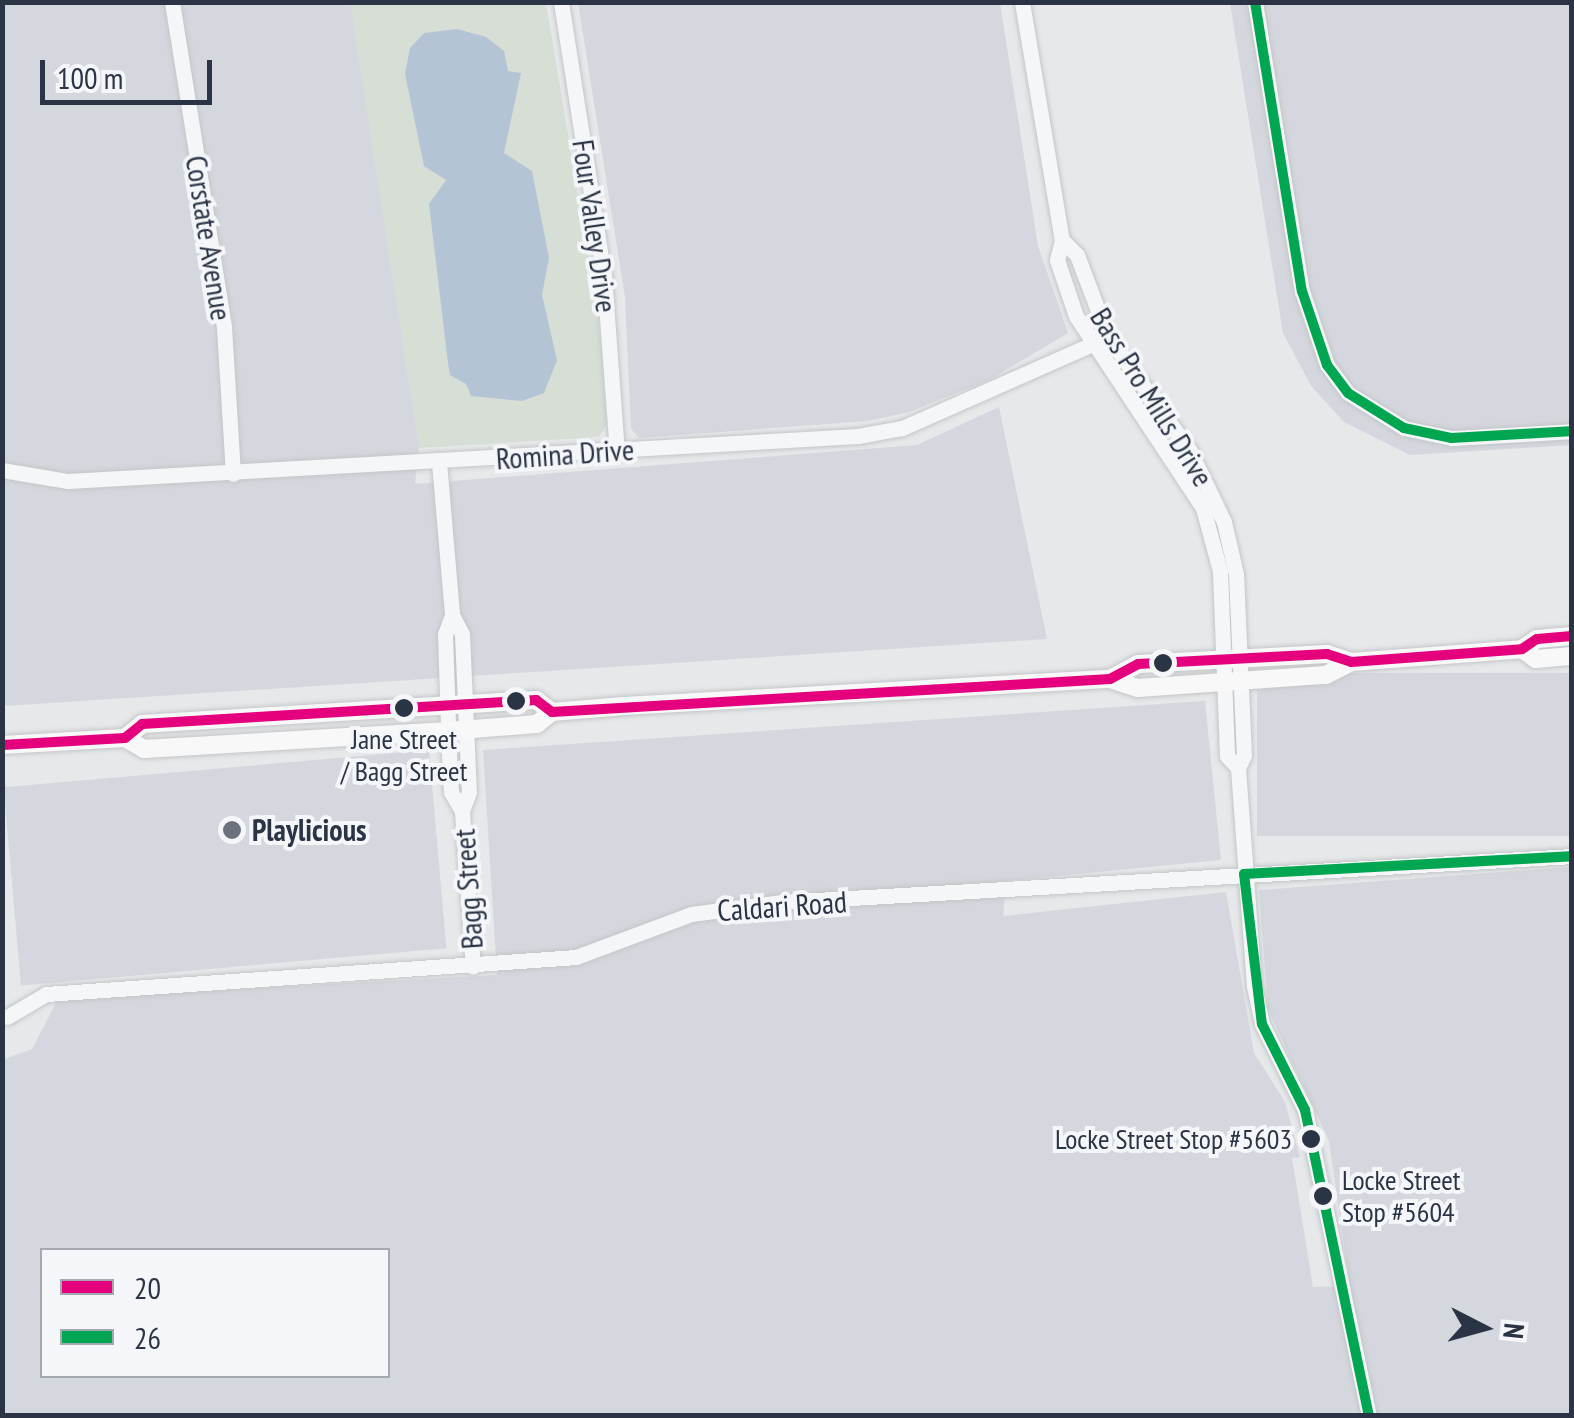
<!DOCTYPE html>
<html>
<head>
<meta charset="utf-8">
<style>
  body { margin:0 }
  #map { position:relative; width:1574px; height:1418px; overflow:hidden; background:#e6e8ea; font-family:"PT Sans Narrow",sans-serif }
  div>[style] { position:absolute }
  .built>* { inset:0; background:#d4d7dd; transform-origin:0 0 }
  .green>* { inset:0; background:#d6ded6 }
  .water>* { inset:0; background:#b4c4d5 }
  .roads { filter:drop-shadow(0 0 2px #c4c6c8) drop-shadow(0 0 2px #c4c6c8) }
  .minor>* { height:15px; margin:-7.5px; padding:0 7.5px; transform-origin:7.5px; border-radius:7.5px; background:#f5f6f7 }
  .major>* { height:18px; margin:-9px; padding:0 9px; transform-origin:9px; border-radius:9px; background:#f8f8f8 }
  .bus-1>* { height:10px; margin:-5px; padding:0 5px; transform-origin:5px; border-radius:5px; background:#e5007d }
  .bus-2>* { height:10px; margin:-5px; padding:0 5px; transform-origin:5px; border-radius:5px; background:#00a651 }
  .dots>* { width:28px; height:28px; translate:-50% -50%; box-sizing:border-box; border:5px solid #f4f6f9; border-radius:50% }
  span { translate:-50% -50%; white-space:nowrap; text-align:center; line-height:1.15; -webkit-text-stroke:8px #f4f6f9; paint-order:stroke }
  .bus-label { font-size:28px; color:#2b3445 }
  .right { translate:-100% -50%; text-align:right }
  .left { translate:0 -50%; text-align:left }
  .street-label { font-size:30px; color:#2b3445 }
  .poi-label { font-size:30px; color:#2b3445; font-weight:700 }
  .frame { position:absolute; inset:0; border:5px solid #2b3445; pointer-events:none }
  .legend { position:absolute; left:40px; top:1248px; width:350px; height:130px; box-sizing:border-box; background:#f4f6f9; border:2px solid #a4a8b1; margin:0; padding:12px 18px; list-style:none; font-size:30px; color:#2b3445 }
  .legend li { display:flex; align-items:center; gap:20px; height:50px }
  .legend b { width:50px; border:2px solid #a4a8b1 }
  .north { position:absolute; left:1434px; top:1278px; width:100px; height:100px; -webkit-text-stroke:8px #f4f6f9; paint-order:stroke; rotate:96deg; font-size:28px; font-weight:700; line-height:40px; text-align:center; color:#2b3445 }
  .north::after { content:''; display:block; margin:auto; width:35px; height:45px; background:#2b3445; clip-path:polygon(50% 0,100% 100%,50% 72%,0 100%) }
  .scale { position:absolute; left:40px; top:60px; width:172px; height:45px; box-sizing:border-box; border:5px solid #2b3445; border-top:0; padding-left:12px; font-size:30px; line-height:35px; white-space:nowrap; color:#2b3445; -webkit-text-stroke:8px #f4f6f9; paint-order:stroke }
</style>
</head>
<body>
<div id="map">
  <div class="built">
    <i style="clip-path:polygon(3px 3px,356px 3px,351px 4px,419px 448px,415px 484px,917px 445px,999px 407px,1047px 639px,3px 706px)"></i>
    <i style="clip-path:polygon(578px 3px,1000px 3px,1038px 246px,1068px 333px,989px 380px,909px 412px,868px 421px,639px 438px,631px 429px,625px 297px)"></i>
    <i style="clip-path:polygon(1230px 3px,1571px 3px,1571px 445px,1410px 455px,1344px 422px,1311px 386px,1283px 333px)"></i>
    <i style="left:1571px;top:673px;width:163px;height:314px;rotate:90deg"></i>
    <i style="clip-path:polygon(evenodd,1205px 701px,1221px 860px,1006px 881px,1003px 916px,1226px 892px,1254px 1053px,1285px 1102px,1300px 1157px,1292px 1158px,1313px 1287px,1350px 1286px,1329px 1141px,1268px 1009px,1259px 890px,1571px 867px,1571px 1415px,3px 1415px,2px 1060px,32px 1049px,58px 999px,497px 975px,483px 750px,1205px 701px,42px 1250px,388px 1250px,388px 1376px,42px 1376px,42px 1250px)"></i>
    <i style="left:429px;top:750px;width:199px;height:427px;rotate:85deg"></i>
  </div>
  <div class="green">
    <i style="clip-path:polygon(350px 3px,546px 3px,598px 313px,607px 424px,599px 437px,419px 448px)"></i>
  </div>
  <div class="water">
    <i style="clip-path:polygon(457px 29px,486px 37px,504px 51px,508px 71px,521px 73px,504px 153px,532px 171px,549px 258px,542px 295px,557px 360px,544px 393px,522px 401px,471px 396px,466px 384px,450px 375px,448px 363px,429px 204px,446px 180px,424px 166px,405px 74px,410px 48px,424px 33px)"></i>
  </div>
  <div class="roads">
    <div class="minor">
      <i style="left:172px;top:2px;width:329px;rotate:80.9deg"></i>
      <i style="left:224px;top:327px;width:147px;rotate:86.5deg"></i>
      <i style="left:561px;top:2px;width:277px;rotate:81.1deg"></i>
      <i style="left:604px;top:276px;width:175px;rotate:85.8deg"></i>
      <i style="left:1022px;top:2px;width:241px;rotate:80.5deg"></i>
      <i style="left:1062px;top:240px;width:21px;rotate:104deg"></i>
      <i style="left:1057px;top:260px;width:59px;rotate:71.3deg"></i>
      <i style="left:1076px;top:316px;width:230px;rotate:56.5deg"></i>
      <i style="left:1203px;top:508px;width:65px;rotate:74.9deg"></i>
      <i style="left:1220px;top:571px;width:185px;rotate:87.8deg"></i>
      <i style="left:1227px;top:756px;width:16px;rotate:47deg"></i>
      <i style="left:1255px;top:2px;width:293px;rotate:80.8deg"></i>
      <i style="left:1302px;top:291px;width:78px;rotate:71.3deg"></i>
      <i style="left:1327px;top:365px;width:35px;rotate:53deg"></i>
      <i style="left:1348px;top:393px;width:66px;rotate:32deg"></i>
      <i style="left:1404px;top:428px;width:49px;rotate:11.8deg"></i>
      <i style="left:1452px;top:438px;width:120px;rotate:-3.3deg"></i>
      <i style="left:1062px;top:240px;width:21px;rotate:45deg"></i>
      <i style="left:1077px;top:255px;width:88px;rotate:69.3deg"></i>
      <i style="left:1108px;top:337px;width:140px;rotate:54.3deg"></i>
      <i style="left:1190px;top:451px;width:79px;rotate:64.4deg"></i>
      <i style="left:1224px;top:522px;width:53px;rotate:77deg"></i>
      <i style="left:1236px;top:574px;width:181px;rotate:87.5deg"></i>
      <i style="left:1244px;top:755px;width:14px;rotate:115deg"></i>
      <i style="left:1238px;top:768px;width:219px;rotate:85.8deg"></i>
      <i style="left:1254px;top:986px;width:39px;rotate:78deg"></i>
      <i style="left:1262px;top:1024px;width:96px;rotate:63.4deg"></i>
      <i style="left:1305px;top:1110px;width:313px;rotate:78.2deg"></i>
      <i style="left:439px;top:462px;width:154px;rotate:85.1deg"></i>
      <i style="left:452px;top:615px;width:21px;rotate:62deg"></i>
      <i style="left:462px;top:634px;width:158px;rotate:87.5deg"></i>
      <i style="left:469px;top:792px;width:20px;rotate:110deg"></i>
      <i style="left:462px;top:811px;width:156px;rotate:86deg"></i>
      <i style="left:2px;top:470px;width:67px;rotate:9.5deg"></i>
      <i style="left:68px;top:481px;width:791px;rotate:-3.26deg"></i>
      <i style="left:858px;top:436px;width:45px;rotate:-10.3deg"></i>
      <i style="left:902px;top:428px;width:225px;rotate:-23.8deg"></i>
      <i style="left:452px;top:615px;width:20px;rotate:110deg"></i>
      <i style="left:445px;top:634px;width:120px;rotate:88.1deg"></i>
      <i style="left:449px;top:754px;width:38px;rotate:87deg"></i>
      <i style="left:451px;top:792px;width:22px;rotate:60deg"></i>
      <i style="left:7px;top:1017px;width:45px;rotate:-30.5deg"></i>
      <i style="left:46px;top:994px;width:531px;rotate:-3.99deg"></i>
      <i style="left:576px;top:957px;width:123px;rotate:-20.5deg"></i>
      <i style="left:691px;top:914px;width:92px;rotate:-7.5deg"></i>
      <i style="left:782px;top:902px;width:791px;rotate:-3.33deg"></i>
    </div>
    <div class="major">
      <i style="left:1522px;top:649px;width:17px;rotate:36deg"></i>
      <i style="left:1536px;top:659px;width:36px;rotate:-5deg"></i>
      <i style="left:1110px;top:679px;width:32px;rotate:-28deg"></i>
      <i style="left:1138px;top:664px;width:189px;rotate:-3deg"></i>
      <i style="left:1327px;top:654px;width:25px;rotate:18deg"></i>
      <i style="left:1351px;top:662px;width:171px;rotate:-4.3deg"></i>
      <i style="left:1522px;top:649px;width:18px;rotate:-34deg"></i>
      <i style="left:1537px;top:639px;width:35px;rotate:-5deg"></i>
      <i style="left:125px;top:738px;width:22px;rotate:-39deg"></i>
      <i style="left:142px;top:724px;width:395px;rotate:-3.5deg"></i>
      <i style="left:536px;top:700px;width:20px;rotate:37deg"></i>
      <i style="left:2px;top:745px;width:123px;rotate:-3.3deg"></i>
      <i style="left:125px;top:738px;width:22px;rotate:30deg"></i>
      <i style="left:144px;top:749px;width:305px;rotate:-3.4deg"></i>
      <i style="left:448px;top:731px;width:89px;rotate:-4.5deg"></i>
      <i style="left:537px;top:724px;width:19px;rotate:-39deg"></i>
      <i style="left:552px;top:712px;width:72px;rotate:-4.8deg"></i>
      <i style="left:624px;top:706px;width:487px;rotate:-3.2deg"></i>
      <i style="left:1110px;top:679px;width:29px;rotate:18deg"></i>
      <i style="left:1138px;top:688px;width:188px;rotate:-4deg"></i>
      <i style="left:1326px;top:675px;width:28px;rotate:-27deg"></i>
    </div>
  </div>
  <div class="bus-1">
    <i style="left:2px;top:745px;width:123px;rotate:-3.3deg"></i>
    <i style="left:125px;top:738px;width:22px;rotate:-39deg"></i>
    <i style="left:142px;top:724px;width:395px;rotate:-3.5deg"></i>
    <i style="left:536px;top:700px;width:20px;rotate:37deg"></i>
    <i style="left:552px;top:712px;width:559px;rotate:-3.38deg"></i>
    <i style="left:1110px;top:679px;width:32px;rotate:-28deg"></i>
    <i style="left:1138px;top:664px;width:189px;rotate:-3deg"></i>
    <i style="left:1327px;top:654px;width:25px;rotate:18deg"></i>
    <i style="left:1351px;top:662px;width:171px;rotate:-4.3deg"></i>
    <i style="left:1522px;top:649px;width:18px;rotate:-34deg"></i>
    <i style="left:1537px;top:639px;width:35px;rotate:-5deg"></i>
  </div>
  <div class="bus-2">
    <i style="left:1255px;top:2px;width:293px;rotate:80.8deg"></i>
    <i style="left:1302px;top:291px;width:78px;rotate:71.3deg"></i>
    <i style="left:1327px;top:365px;width:35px;rotate:53deg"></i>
    <i style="left:1348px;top:393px;width:66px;rotate:32deg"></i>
    <i style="left:1404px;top:428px;width:49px;rotate:11.8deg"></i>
    <i style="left:1452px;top:438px;width:120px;rotate:-3.3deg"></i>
    <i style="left:1244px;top:874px;width:151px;rotate:83.2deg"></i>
    <i style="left:1262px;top:1024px;width:96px;rotate:63.4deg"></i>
    <i style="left:1305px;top:1110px;width:313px;rotate:78.2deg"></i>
    <i style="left:1244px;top:874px;width:328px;rotate:-3.1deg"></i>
  </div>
  <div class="dots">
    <i style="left:1163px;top:663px;background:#2b3445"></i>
    <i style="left:516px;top:701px;background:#2b3445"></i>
    <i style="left:404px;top:708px;background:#2b3445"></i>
    <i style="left:232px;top:830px;background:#6c737f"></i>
    <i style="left:1311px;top:1139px;background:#2b3445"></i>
    <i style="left:1323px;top:1196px;background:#2b3445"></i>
  </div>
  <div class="bus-label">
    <span style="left:404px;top:755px">Jane Street<br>/ Bagg Street</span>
    <span class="right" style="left:1292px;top:1139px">Locke Street Stop #5603</span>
    <span class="left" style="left:1342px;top:1196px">Locke Street<br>Stop #5604</span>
  </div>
  <div class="street-label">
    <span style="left:595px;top:226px;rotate:82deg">Four Valley Drive</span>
    <span style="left:209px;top:238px;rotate:81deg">Corstate Avenue</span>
    <span style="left:1152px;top:397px;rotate:58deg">Bass Pro Mills Drive</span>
    <span style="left:565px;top:454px;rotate:-4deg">Romina Drive</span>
    <span style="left:468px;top:889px;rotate:-94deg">Bagg Street</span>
    <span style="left:782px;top:906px;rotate:-4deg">Caldari Road</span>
  </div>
  <div class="poi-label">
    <span class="left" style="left:252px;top:830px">Playlicious</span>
  </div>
  <div class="frame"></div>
  <ul class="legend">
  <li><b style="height:12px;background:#e5007d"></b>20</li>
  <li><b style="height:12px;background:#00a651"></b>26</li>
  </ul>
  <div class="north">N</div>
  <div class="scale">100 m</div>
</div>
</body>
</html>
